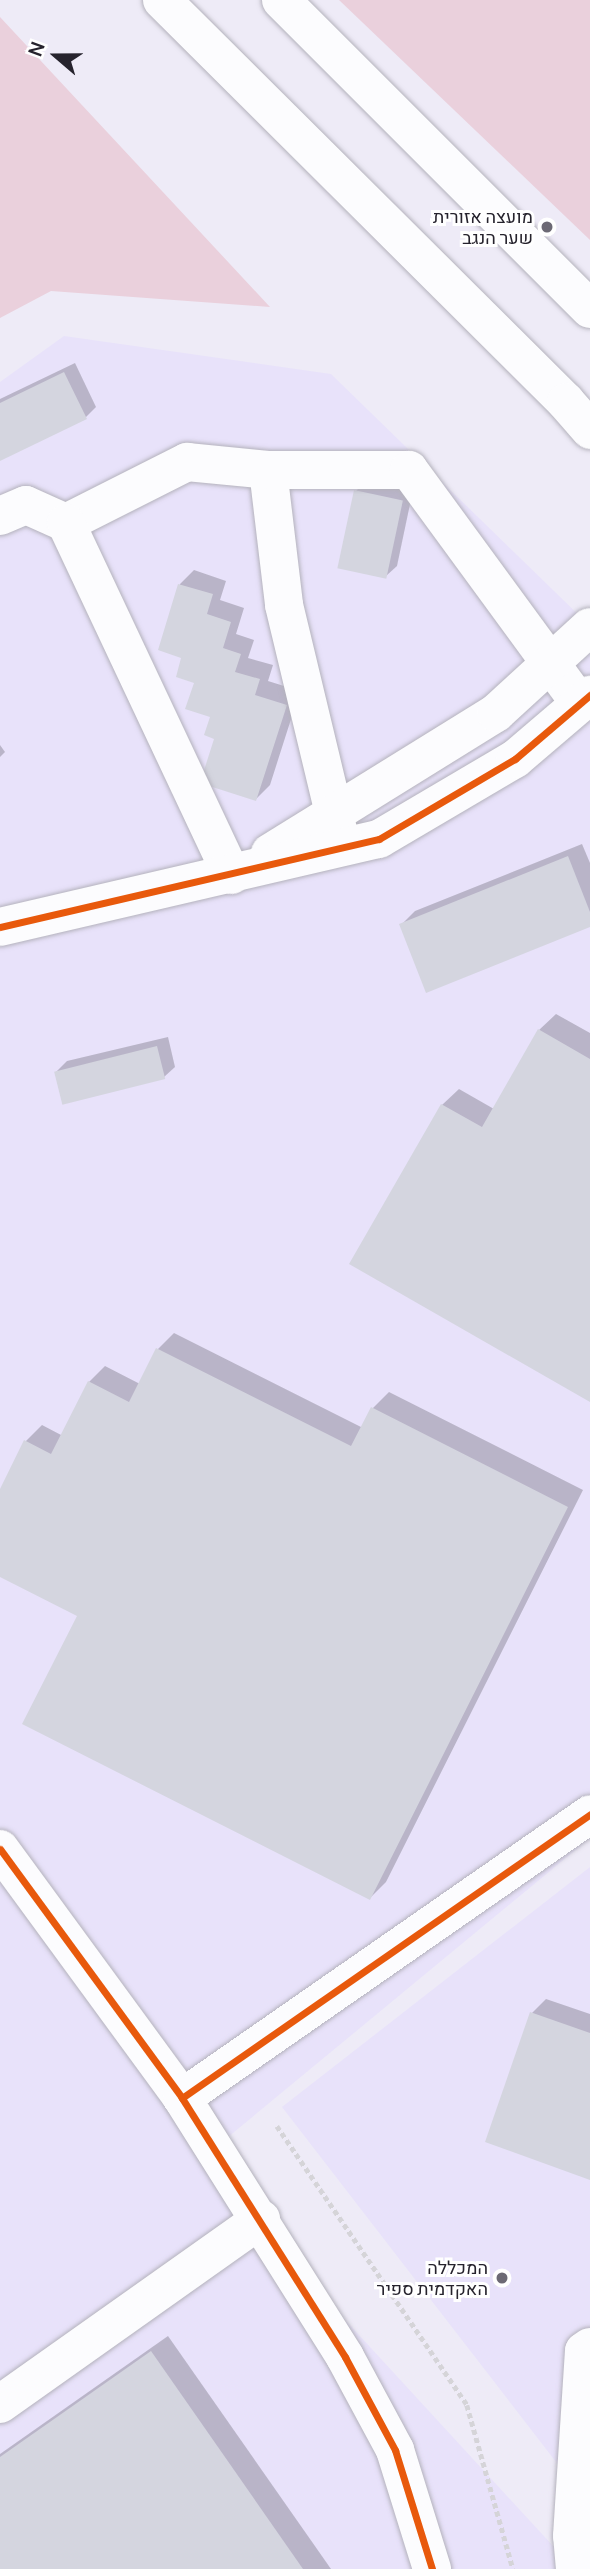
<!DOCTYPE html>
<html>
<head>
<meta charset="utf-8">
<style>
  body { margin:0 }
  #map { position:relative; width:590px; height:2569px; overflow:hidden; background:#eeebf7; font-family:Manrope,Heebo,sans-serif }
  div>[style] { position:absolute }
  .built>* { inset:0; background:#e8e2fa }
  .green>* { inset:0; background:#ead0dc }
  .shadow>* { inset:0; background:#0003 }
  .building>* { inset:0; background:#d4d5df; transform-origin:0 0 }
  .path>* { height:4.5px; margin-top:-2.25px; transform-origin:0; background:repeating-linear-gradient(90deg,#d5d4d8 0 5px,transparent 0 8.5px) }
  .roads { filter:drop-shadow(0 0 2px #b4b2bc) drop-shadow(0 0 2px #b4b2bc) }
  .minor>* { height:38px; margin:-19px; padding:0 19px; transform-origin:19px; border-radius:19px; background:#fcfcfe }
  .major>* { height:38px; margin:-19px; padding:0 19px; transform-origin:19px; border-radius:19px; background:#fcfcfe }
  .cycleway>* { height:7px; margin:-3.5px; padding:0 3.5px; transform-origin:3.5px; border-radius:3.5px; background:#e8590c }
  .dots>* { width:19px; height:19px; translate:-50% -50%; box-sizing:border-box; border:4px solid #fff; border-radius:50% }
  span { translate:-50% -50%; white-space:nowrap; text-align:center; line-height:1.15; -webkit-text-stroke:6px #fff; paint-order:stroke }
  .poi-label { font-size:18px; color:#26232d }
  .right { translate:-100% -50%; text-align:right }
  .north { position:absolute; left:21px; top:21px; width:70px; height:70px; -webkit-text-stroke:5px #fff; paint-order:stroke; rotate:290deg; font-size:19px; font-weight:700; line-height:28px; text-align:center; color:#26232d }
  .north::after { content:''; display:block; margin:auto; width:24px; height:32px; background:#26232d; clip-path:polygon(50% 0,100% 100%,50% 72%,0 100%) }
</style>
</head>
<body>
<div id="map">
  <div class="built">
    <i style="clip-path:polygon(64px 336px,331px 374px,590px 626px,590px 1838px,199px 2161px,554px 2547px,556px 2569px,0 2569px,0 382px)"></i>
    <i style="clip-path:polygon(590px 1867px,590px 2450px,563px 2471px,282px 2107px)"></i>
  </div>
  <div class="green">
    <i style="clip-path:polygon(339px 0,590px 0,590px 240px)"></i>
    <i style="clip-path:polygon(0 17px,270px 307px,51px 291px,0 318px)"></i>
  </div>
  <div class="shadow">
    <i style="clip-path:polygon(75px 363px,96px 407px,86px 417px,0 459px,0 399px)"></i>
    <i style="clip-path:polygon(366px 481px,413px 490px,397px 566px,386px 576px,356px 491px)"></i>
    <i style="clip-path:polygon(194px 570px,226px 581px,220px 600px,244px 608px,236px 634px,254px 640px,248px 658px,273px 665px,268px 681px,300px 691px,270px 785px,256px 799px,216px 738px,212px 715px,183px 657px,160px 649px,180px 584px)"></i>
    <i style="clip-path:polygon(0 745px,5px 752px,0 757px)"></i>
    <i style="clip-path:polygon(582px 844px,590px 863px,590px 926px,401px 925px,415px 911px)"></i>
    <i style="clip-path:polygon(556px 1014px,590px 1033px,590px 1400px,442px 1105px,459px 1089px,494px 1109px,539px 1030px)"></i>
    <i style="clip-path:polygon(168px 1037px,175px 1067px,164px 1077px,56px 1072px,67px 1061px)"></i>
    <i style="clip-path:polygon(174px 1333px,363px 1428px,372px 1409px,389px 1392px,583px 1490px,386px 1882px,370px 1898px,79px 1615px,0 1575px,0 1493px,26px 1441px,42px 1425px,63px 1436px,89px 1382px,105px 1366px,140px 1384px,158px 1349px)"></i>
    <i style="clip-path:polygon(546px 1999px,590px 2014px,590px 2178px,532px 2013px)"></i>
    <i style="clip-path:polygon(168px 2336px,331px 2569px,0 2569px,0 2454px)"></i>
  </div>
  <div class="building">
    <i style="clip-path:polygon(64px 372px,87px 419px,0 461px,0 403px)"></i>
    <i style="left:354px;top:490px;width:50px;height:80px;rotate:12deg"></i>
    <i style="clip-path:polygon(178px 584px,213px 594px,207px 614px,231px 622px,223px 648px,241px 654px,235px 672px,260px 679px,255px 695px,287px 705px,256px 801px,200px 783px,214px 739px,204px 735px,210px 717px,185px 709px,194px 683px,176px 677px,181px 658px,158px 650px)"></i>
    <i style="clip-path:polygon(568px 856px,590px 912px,590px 927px,426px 993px,399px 924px)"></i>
    <i style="clip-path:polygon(538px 1029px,590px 1059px,590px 1402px,349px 1264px,441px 1104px,482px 1127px)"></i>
    <i style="left:157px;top:1046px;width:34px;height:106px;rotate:76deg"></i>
    <i style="clip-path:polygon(156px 1348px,351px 1446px,371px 1407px,568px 1507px,370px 1900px,22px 1724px,77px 1616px,0 1577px,0 1489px,24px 1440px,51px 1454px,88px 1381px,129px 1402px)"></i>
    <i style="clip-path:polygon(530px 2012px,590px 2033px,590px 2180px,485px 2142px)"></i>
    <i style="clip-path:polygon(151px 2351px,303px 2569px,0 2569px,0 2457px)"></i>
  </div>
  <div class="path">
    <i style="left:277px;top:2126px;width:338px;rotate:55.7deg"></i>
    <i style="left:467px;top:2405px;width:170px;rotate:74.3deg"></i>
  </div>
  <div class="roads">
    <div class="minor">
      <i style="left:268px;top:470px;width:136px;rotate:83.2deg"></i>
      <i style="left:284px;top:605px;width:240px;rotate:76.5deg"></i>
      <i style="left:0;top:516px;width:28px;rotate:-23deg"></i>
      <i style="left:26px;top:505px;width:44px;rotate:24.2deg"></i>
      <i style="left:66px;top:523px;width:136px;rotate:-26.8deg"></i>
      <i style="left:187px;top:462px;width:81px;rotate:5.6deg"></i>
      <i style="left:268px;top:470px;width:141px"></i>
      <i style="left:409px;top:470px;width:288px;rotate:53.8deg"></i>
      <i style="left:66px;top:523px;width:389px;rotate:64.8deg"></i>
      <i style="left:270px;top:853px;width:266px;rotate:-31.8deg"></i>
      <i style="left:496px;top:713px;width:127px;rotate:-42.5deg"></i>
      <i style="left:0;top:927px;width:389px;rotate:-13.1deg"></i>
      <i style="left:379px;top:839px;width:158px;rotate:-30.5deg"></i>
      <i style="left:515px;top:759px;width:99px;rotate:-40.5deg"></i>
      <i style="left:0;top:1849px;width:308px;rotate:53.8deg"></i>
      <i style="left:182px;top:2098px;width:306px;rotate:57.8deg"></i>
      <i style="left:345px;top:2357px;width:106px;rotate:61.7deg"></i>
      <i style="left:395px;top:2450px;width:125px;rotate:72.7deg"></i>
      <i style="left:182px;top:2098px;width:497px;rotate:-34.8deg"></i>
      <i style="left:0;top:2404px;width:320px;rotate:-35.3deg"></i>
      <i style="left:575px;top:2569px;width:33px;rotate:-95deg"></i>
      <i style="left:572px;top:2536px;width:185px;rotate:-86.3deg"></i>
      <i style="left:584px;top:2351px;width:7px;rotate:-34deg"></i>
    </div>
    <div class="major">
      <i style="left:162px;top:0;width:570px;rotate:44.86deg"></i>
      <i style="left:566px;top:402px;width:37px;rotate:49deg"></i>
      <i style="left:281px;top:0;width:437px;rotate:45deg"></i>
    </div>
  </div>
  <div class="cycleway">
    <i style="left:0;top:927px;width:389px;rotate:-13.1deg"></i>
    <i style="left:379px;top:839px;width:158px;rotate:-30.5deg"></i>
    <i style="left:515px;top:759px;width:99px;rotate:-40.5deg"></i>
    <i style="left:0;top:1849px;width:308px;rotate:53.8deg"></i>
    <i style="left:182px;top:2098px;width:306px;rotate:57.8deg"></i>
    <i style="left:345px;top:2357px;width:106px;rotate:61.7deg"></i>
    <i style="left:395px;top:2450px;width:125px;rotate:72.7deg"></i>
    <i style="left:182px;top:2098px;width:497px;rotate:-34.8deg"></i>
  </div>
  <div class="dots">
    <i style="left:547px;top:227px;background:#6c6974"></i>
    <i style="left:502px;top:2278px;background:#6c6974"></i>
  </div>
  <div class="poi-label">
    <span class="right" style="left:533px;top:227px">מועצה אזורית<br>שער הנגב</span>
    <span class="right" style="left:488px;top:2278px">המכללה<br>האקדמית ספיר</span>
  </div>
  <div class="north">N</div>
</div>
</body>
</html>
